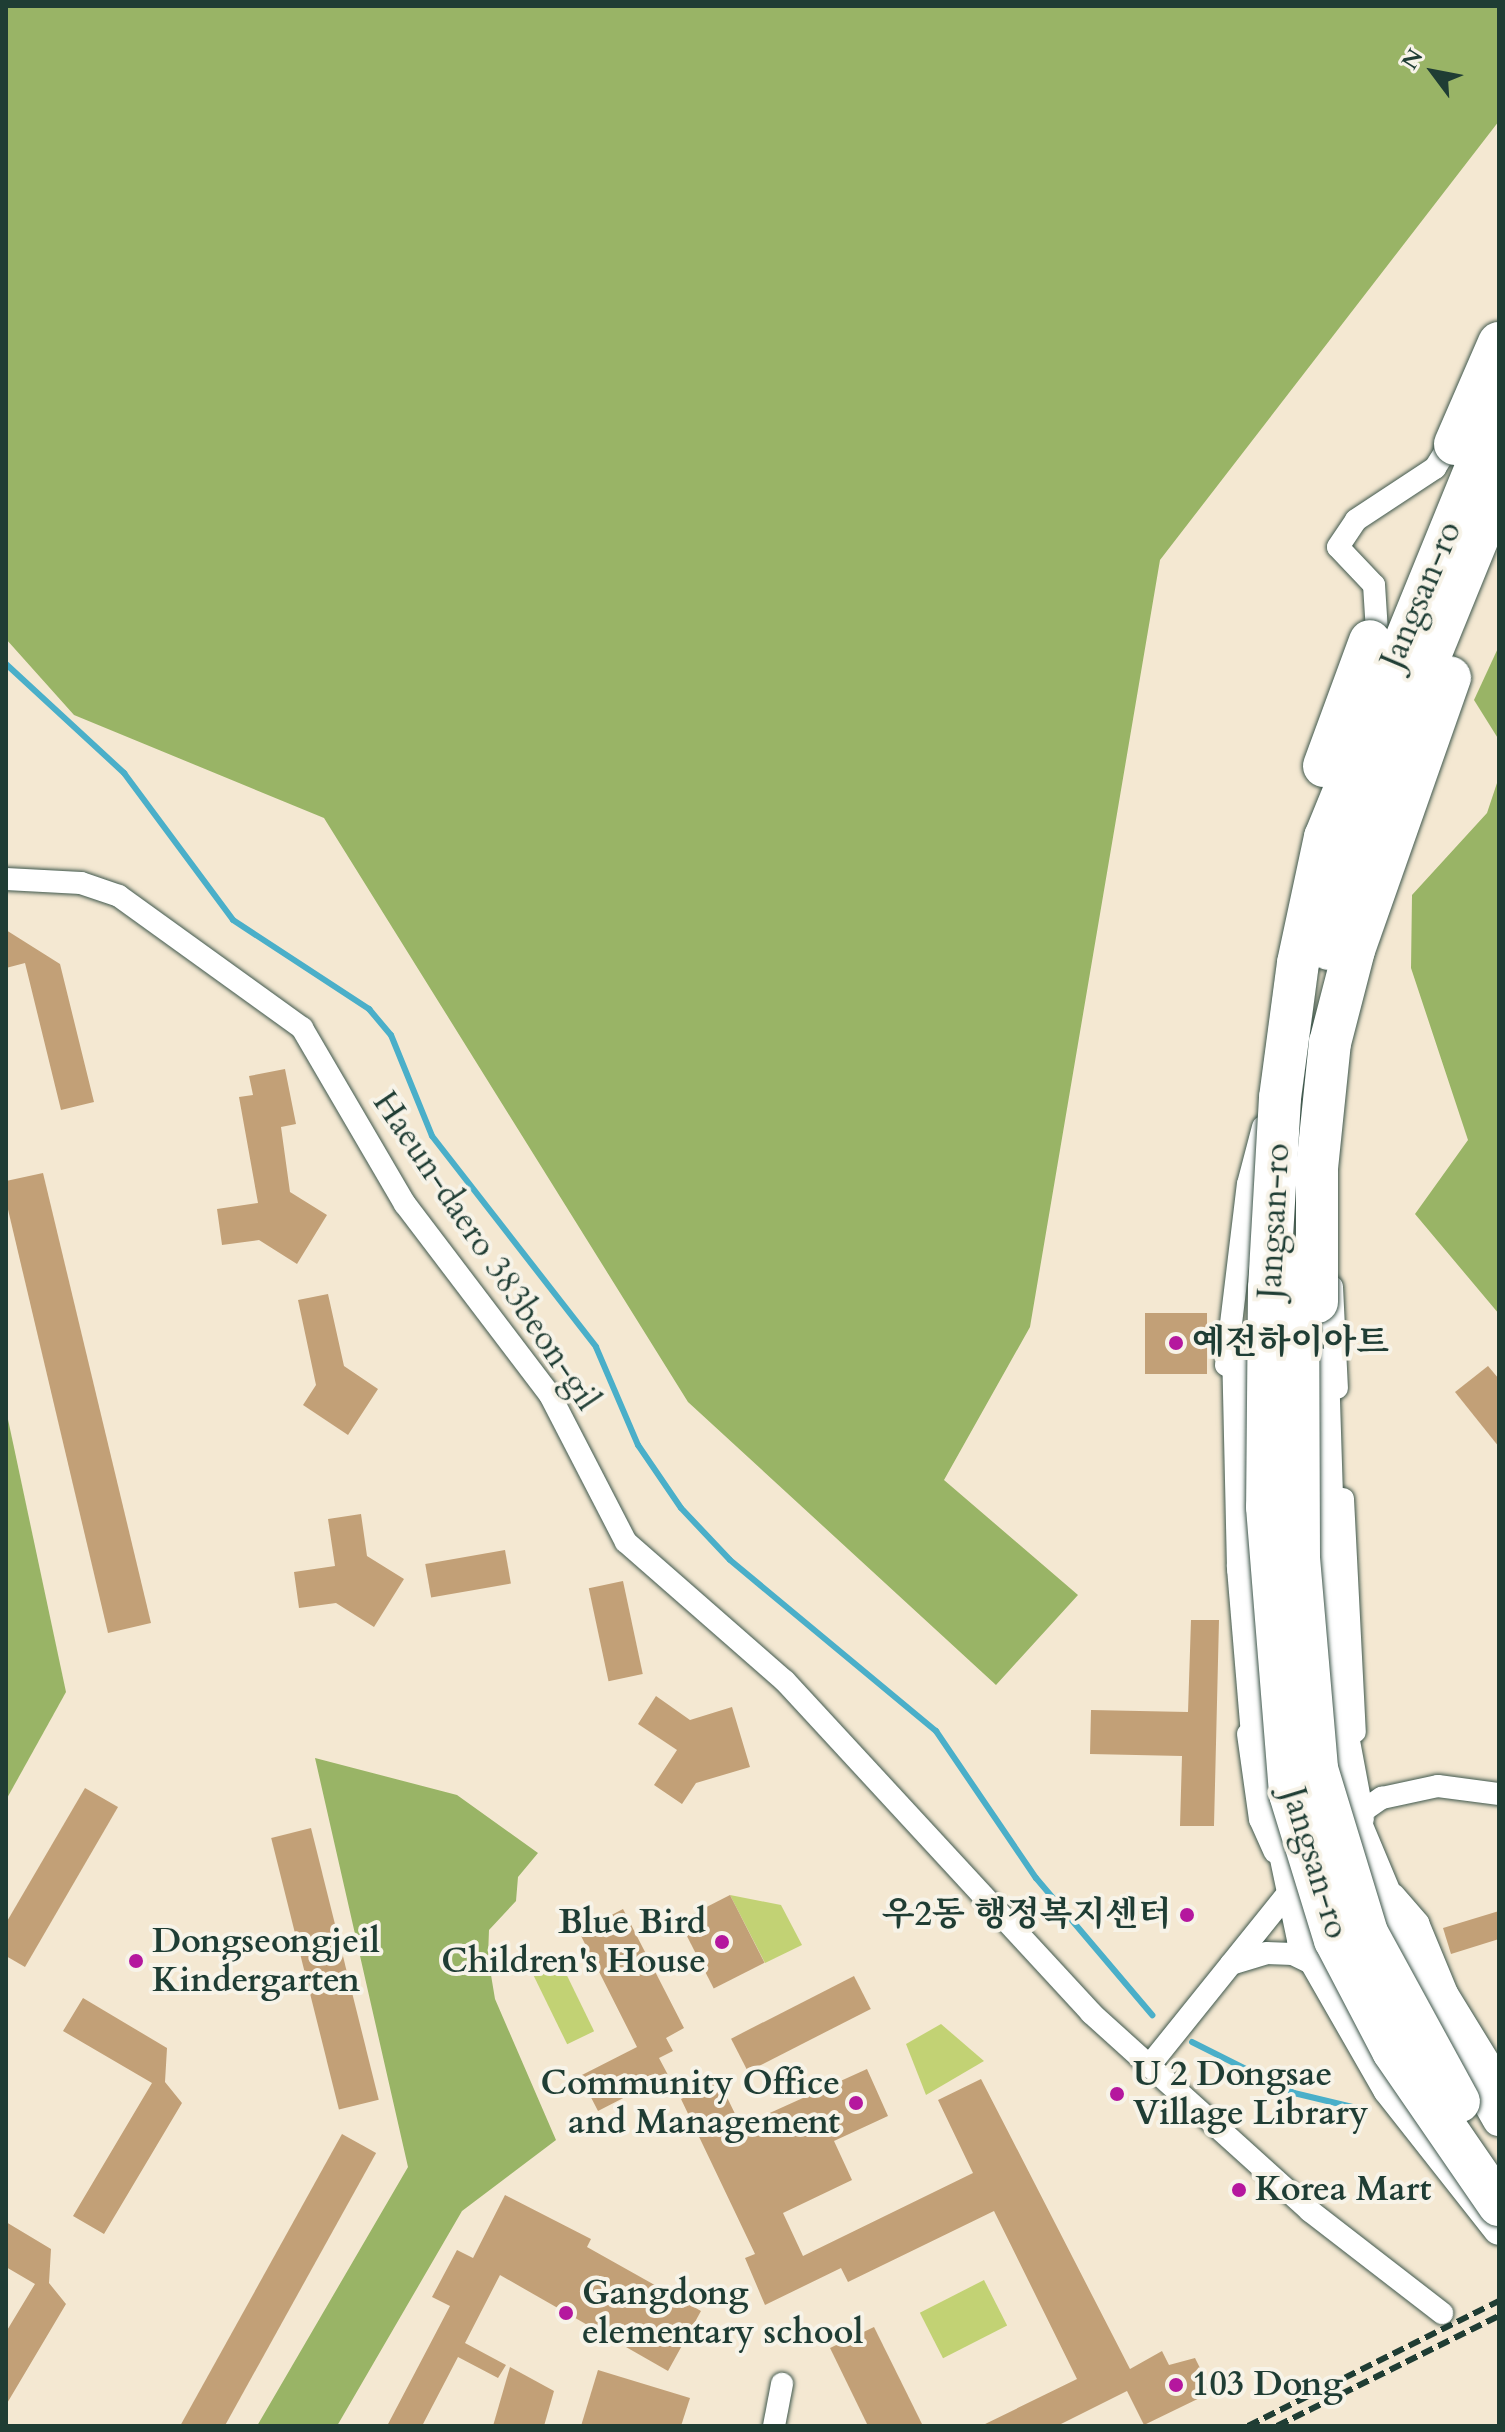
<!DOCTYPE html>
<html>
<head>
<meta charset="utf-8">
<style>
  body { margin:0 }
  #map { position:relative; width:1505px; height:2432px; overflow:hidden; background:#f4e8d2; font-family:Cardo,"Noto Serif KR",serif }
  div>[style] { position:absolute }
  .green>* { inset:0; background:#c2d274; transform-origin:0 0 }
  .forest>* { inset:0; background:#99b466 }
  .stream>* { height:6px; margin:-3px; padding:0 3px; transform-origin:3px; border-radius:3px; background:#4aafc9 }
  .building>* { inset:0; background:#c2a077; transform-origin:0 0 }
  .roads { filter:drop-shadow(0 0 2px #3f574c) drop-shadow(0 0 2px #3f574c) }
  .street>* { height:22px; margin:-11px; padding:0 11px; transform-origin:11px; border-radius:11px; background:#fff }
  .secondary>* { height:32px; margin:-16px; padding:0 16px; transform-origin:16px; border-radius:16px; background:#fff }
  .highway>* { height:42px; margin:-21px; padding:0 21px; transform-origin:21px; border-radius:21px; background:#fff }
  .rail>* { height:6px; margin-top:-3px; transform-origin:0; background:repeating-linear-gradient(90deg,#1f3d34 0 12px,transparent 0 18px) }
  .bridges { filter:drop-shadow(0 0 2px #3f574c) drop-shadow(0 0 2px #3f574c) }
  .highway-bridge>* { height:42px; margin:-21px; padding:0 21px; transform-origin:21px; border-radius:21px; background:#fff }
  .dots>* { width:22px; height:22px; translate:-50% -50%; box-sizing:border-box; border:4px solid #f7f3e8; border-radius:50% }
  span { translate:-50% -50%; white-space:nowrap; text-align:center; line-height:1.15; -webkit-text-stroke:8px #f7f3e8; paint-order:stroke }
  .street-label { font-size:34px; color:#1f3d34 }
  .poi-label { font-size:34px; color:#1f3d34; font-weight:700 }
  .left { translate:0 -50%; text-align:left }
  .right { translate:-100% -50%; text-align:right }
  .frame { position:absolute; inset:0; border:8px solid #1f3d34; pointer-events:none }
  .north { position:absolute; left:1393px; top:32px; width:80px; height:80px; -webkit-text-stroke:6px #f7f3e8; paint-order:stroke; rotate:302deg; font-size:22px; font-weight:700; line-height:32px; text-align:center; color:#1f3d34 }
  .north::after { content:''; display:block; margin:auto; width:28px; height:36px; background:#1f3d34; clip-path:polygon(50% 0,100% 100%,50% 72%,0 100%) }
</style>
</head>
<body>
<div id="map">
  <div class="green">
    <i style="clip-path:polygon(730px 1895px,781px 1905px,802px 1945px,765px 1963px)"></i>
    <i style="left:556px;top:1953px;width:87px;height:30px;rotate:64deg"></i>
    <i style="clip-path:polygon(941px 2024px,984px 2061px,926px 2095px,906px 2044px)"></i>
    <i style="left:984px;top:2280px;width:51px;height:72px;rotate:63deg"></i>
  </div>
  <div class="forest">
    <i style="clip-path:polygon(6px 6px,1499px 6px,1499px 121px,1160px 560px,1030px 1327px,944px 1480px,1078px 1595px,996px 1685px,688px 1402px,324px 818px,74px 715px,6px 639px)"></i>
    <i style="clip-path:polygon(1499px 646px,1499px 740px,1474px 700px)"></i>
    <i style="clip-path:polygon(1499px 777px,1499px 1314px,1415px 1214px,1468px 1140px,1411px 968px,1412px 895px,1487px 813px)"></i>
    <i style="clip-path:polygon(6px 1410px,66px 1692px,6px 1800px)"></i>
    <i style="clip-path:polygon(315px 1758px,457px 1795px,538px 1853px,518px 1877px,516px 1901px,489px 1930px,488px 1957px,495px 1999px,556px 2140px,462px 2211px,337px 2426px,257px 2426px,408px 2167px)"></i>
  </div>
  <div class="stream">
    <i style="left:6px;top:664px;width:161px;rotate:42.7deg"></i>
    <i style="left:124px;top:773px;width:183px;rotate:53.4deg"></i>
    <i style="left:233px;top:920px;width:163px;rotate:33.2deg"></i>
    <i style="left:369px;top:1009px;width:34px;rotate:50deg"></i>
    <i style="left:391px;top:1035px;width:109px;rotate:67.9deg"></i>
    <i style="left:432px;top:1136px;width:267px;rotate:52.1deg"></i>
    <i style="left:596px;top:1347px;width:107px;rotate:66.8deg"></i>
    <i style="left:638px;top:1445px;width:76px;rotate:55.7deg"></i>
    <i style="left:681px;top:1508px;width:71px;rotate:46.7deg"></i>
    <i style="left:730px;top:1560px;width:268px;rotate:39.7deg"></i>
    <i style="left:936px;top:1731px;width:178px;rotate:55.8deg"></i>
    <i style="left:1036px;top:1878px;width:180px;rotate:49.7deg"></i>
    <i style="left:1192px;top:2042px;width:114px;rotate:26.6deg"></i>
    <i style="left:1294px;top:2093px;width:73px;rotate:13.5deg"></i>
  </div>
  <div class="building">
    <i style="clip-path:polygon(6px 930px,60px 964px,94px 1102px,61px 1110px,25px 963px,6px 968px)"></i>
    <i style="clip-path:polygon(285px 1069px,296px 1124px,281px 1127px,290px 1192px,327px 1215px,297px 1264px,259px 1240px,222px 1245px,217px 1209px,258px 1203px,239px 1097px,253px 1095px,249px 1076px)"></i>
    <i style="clip-path:polygon(43px 1173px,151px 1623px,108px 1633px,6px 1201px,6px 1181px)"></i>
    <i style="clip-path:polygon(328px 1294px,344px 1366px,378px 1389px,348px 1435px,303px 1405px,316px 1385px,298px 1300px)"></i>
    <i style="left:1145px;top:1313px;width:62px;height:61px"></i>
    <i style="clip-path:polygon(1488px 1366px,1499px 1379px,1499px 1447px,1455px 1392px)"></i>
    <i style="clip-path:polygon(361px 1514px,367px 1556px,404px 1579px,374px 1627px,336px 1603px,299px 1608px,294px 1572px,335px 1566px,328px 1519px)"></i>
    <i style="left:505px;top:1550px;width:34px;height:81px;rotate:80deg"></i>
    <i style="left:623px;top:1581px;width:95px;height:35px;rotate:78deg"></i>
    <i style="clip-path:polygon(1191px 1620px,1219px 1620px,1214px 1826px,1180px 1826px,1182px 1756px,1090px 1754px,1091px 1710px,1188px 1712px)"></i>
    <i style="clip-path:polygon(656px 1696px,690px 1720px,732px 1707px,750px 1767px,696px 1783px,682px 1804px,654px 1785px,677px 1750px,638px 1724px)"></i>
    <i style="clip-path:polygon(85px 1788px,118px 1807px,25px 1967px,6px 1956px,6px 1923px)"></i>
    <i style="left:311px;top:1828px;width:280px;height:41px;rotate:76deg"></i>
    <i style="left:730px;top:1895px;width:76px;height:57px;rotate:63deg"></i>
    <i style="clip-path:polygon(623px 1909px,684px 2028px,666px 2038px,673px 2051px,659px 2058px,668px 2075px,598px 2111px,580px 2076px,637px 2047px,579px 1932px)"></i>
    <i style="clip-path:polygon(1499px 1911px,1499px 1939px,1451px 1954px,1443px 1928px)"></i>
    <i style="left:854px;top:1976px;width:37px;height:138px;rotate:63deg"></i>
    <i style="clip-path:polygon(83px 1998px,167px 2048px,165px 2082px,182px 2103px,104px 2234px,73px 2216px,152px 2083px,63px 2031px)"></i>
    <i style="clip-path:polygon(867px 2069px,888px 2116px,834px 2141px,852px 2180px,783px 2213px,803px 2256px,973px 2173px,938px 2100px,981px 2079px,1130px 2369px,1162px 2351px,1169px 2365px,1195px 2358px,1212px 2392px,1144px 2425px,1127px 2391px,1057px 2426px,981px 2426px,1077px 2379px,994px 2211px,848px 2282px,841px 2268px,765px 2305px,745px 2258px,755px 2254px,681px 2099px,719px 2081px,741px 2126px)"></i>
    <i style="left:342px;top:2134px;width:39px;height:338px;rotate:29deg"></i>
    <i style="clip-path:polygon(505px 2195px,591px 2239px,587px 2247px,701px 2311px,668px 2371px,500px 2275px,465px 2343px,506px 2365px,498px 2378px,458px 2357px,422px 2426px,387px 2426px,450px 2306px,432px 2297px,457px 2250px,473px 2258px)"></i>
    <i style="clip-path:polygon(6px 2222px,51px 2249px,49px 2283px,66px 2304px,6px 2405px,6px 2332px,35px 2284px,6px 2267px)"></i>
    <i style="clip-path:polygon(874px 2327px,923px 2426px,868px 2426px,830px 2348px)"></i>
    <i style="clip-path:polygon(510px 2367px,554px 2391px,544px 2426px,493px 2426px)"></i>
    <i style="clip-path:polygon(598px 2370px,690px 2398px,681px 2426px,581px 2426px)"></i>
  </div>
  <div class="roads">
    <div class="street">
      <i style="left:1378px;top:648px;width:63px;rotate:-93.6deg"></i>
      <i style="left:1374px;top:585px;width:52px;rotate:-133.5deg"></i>
      <i style="left:1338px;top:547px;width:32px;rotate:-56deg"></i>
      <i style="left:1356px;top:520px;width:95px;rotate:-33.4deg"></i>
      <i style="left:1435px;top:468px;width:39px;rotate:-58deg"></i>
      <i style="left:6px;top:879px;width:75px;rotate:3.1deg"></i>
      <i style="left:81px;top:883px;width:40px;rotate:18.9deg"></i>
      <i style="left:119px;top:896px;width:226px;rotate:35.8deg"></i>
      <i style="left:302px;top:1028px;width:204px;rotate:59.7deg"></i>
      <i style="left:405px;top:1204px;width:240px;rotate:52.8deg"></i>
      <i style="left:550px;top:1395px;width:165px;rotate:62.7deg"></i>
      <i style="left:626px;top:1542px;width:211px;rotate:41.2deg"></i>
      <i style="left:785px;top:1681px;width:452px;rotate:47.3deg"></i>
      <i style="left:1091px;top:2013px;width:295px;rotate:42.1deg"></i>
      <i style="left:1310px;top:2211px;width:167px;rotate:37.7deg"></i>
      <i style="left:1332px;top:1287px;width:101px;rotate:87.2deg"></i>
      <i style="left:1226px;top:1365px;width:182px;rotate:-83.1deg"></i>
      <i style="left:1248px;top:1184px;width:59px;rotate:-75.3deg"></i>
      <i style="left:1343px;top:1499px;width:233px;rotate:87.1deg"></i>
      <i style="left:1248px;top:1734px;width:86px;rotate:82deg"></i>
      <i style="left:1260px;top:1819px;width:36px;rotate:66deg"></i>
      <i style="left:1350px;top:1820px;width:39px;rotate:-35deg"></i>
      <i style="left:1382px;top:1798px;width:57px;rotate:-12.1deg"></i>
      <i style="left:1438px;top:1786px;width:62px;rotate:7.5deg"></i>
      <i style="left:1394px;top:1895px;width:37px;rotate:49deg"></i>
      <i style="left:1418px;top:1923px;width:76px;rotate:67.5deg"></i>
      <i style="left:1447px;top:1993px;width:100px;rotate:58.5deg"></i>
      <i style="left:1231px;top:1964px;width:37px;rotate:-17deg"></i>
      <i style="left:1266px;top:1953px;width:27px;rotate:2deg"></i>
      <i style="left:1293px;top:1954px;width:28px;rotate:26deg"></i>
      <i style="left:1149px;top:2066px;width:235px;rotate:-51.2deg"></i>
      <i style="left:774px;top:2426px;width:43px;rotate:-79.2deg"></i>
    </div>
    <div class="secondary">
      <i style="left:1268px;top:1773px;width:170px;rotate:78.1deg"></i>
      <i style="left:1303px;top:1939px;width:173px;rotate:60.2deg"></i>
      <i style="left:1389px;top:2089px;width:178px;rotate:51.8deg"></i>
      <i style="left:1353px;top:1817px;width:192px;rotate:67.3deg"></i>
      <i style="left:1427px;top:1994px;width:145px;rotate:60.3deg"></i>
    </div>
    <div class="highway">
      <i style="left:1243px;top:1348px;width:220px;rotate:88.7deg"></i>
      <i style="left:1248px;top:1568px;width:180px;rotate:85.2deg"></i>
      <i style="left:1318px;top:1369px;width:314px;rotate:88.2deg"></i>
      <i style="left:1328px;top:1683px;width:136px;rotate:79.4deg"></i>
    </div>
  </div>
  <div class="rail">
    <i style="left:1248px;top:2426px;width:280px;rotate:-26.5deg"></i>
    <i style="left:1277px;top:2426px;width:248px;rotate:-26.4deg"></i>
  </div>
  <div class="bridges">
    <div class="highway-bridge">
      <i style="left:1499px;top:411px;width:460px;rotate:112.2deg"></i>
      <i style="left:1325px;top:837px;width:129px;rotate:102.1deg"></i>
      <i style="left:1298px;top:963px;width:136px;rotate:97.6deg"></i>
      <i style="left:1280px;top:1098px;width:190px;rotate:93.3deg"></i>
      <i style="left:1269px;top:1288px;width:219px;rotate:90.5deg"></i>
      <i style="left:1267px;top:1507px;width:288px;rotate:85.4deg"></i>
      <i style="left:1290px;top:1794px;width:153px;rotate:72.9deg"></i>
      <i style="left:1335px;top:1940px;width:125px;rotate:62.4deg"></i>
      <i style="left:1393px;top:2051px;width:187px;rotate:55.5deg"></i>
      <i style="left:1455px;top:444px;width:110px;rotate:-66.5deg"></i>
      <i style="left:1324px;top:766px;width:133px;rotate:-69.8deg"></i>
      <i style="left:1329px;top:949px;width:207px;rotate:-72.6deg"></i>
      <i style="left:1391px;top:751px;width:285px;rotate:-67.8deg"></i>
      <i style="left:1298px;top:1269px;width:289px;rotate:89.8deg"></i>
      <i style="left:1299px;top:1558px;width:212px;rotate:85.1deg"></i>
      <i style="left:1317px;top:1769px;width:171px;rotate:73deg"></i>
      <i style="left:1367px;top:1933px;width:192px;rotate:61.4deg"></i>
      <i style="left:1317px;top:1302px;width:134px;rotate:-90deg"></i>
      <i style="left:1317px;top:1168px;width:126px;rotate:-84.1deg"></i>
      <i style="left:1330px;top:1043px;width:96px;rotate:-75.5deg"></i>
      <i style="left:1354px;top:950px;width:289px;rotate:-70.6deg"></i>
    </div>
  </div>
  <div class="dots">
    <i style="left:1176px;top:1343px;background:#b5179e"></i>
    <i style="left:1187px;top:1915px;background:#b5179e"></i>
    <i style="left:722px;top:1942px;background:#b5179e"></i>
    <i style="left:136px;top:1961px;background:#b5179e"></i>
    <i style="left:1117px;top:2094px;background:#b5179e"></i>
    <i style="left:856px;top:2103px;background:#b5179e"></i>
    <i style="left:1239px;top:2190px;background:#b5179e"></i>
    <i style="left:566px;top:2313px;background:#b5179e"></i>
    <i style="left:1176px;top:2385px;background:#b5179e"></i>
  </div>
  <div class="street-label">
    <span style="left:1421px;top:595px;rotate:-67deg">Jangsan-ro</span>
    <span style="left:1274px;top:1221px;rotate:-87deg">Jangsan-ro</span>
    <span style="left:486px;top:1251px;rotate:56deg">Haeun-daero 383beon-gil</span>
    <span style="left:1315px;top:1863px;rotate:73deg">Jangsan-ro</span>
  </div>
  <div class="poi-label">
    <span class="left" style="left:1192px;top:1343px">예전하이아트</span>
    <span class="right" style="left:1171px;top:1915px">우2동 행정복지센터</span>
    <span class="right" style="left:706px;top:1942px">Blue Bird<br>Children's House</span>
    <span class="left" style="left:152px;top:1961px">Dongseongjeil<br>Kindergarten</span>
    <span class="left" style="left:1133px;top:2094px">U 2 Dongsae<br>Village Library</span>
    <span class="right" style="left:840px;top:2103px">Community Office<br>and Management</span>
    <span class="left" style="left:1255px;top:2190px">Korea Mart</span>
    <span class="left" style="left:582px;top:2313px">Gangdong<br>elementary school</span>
    <span class="left" style="left:1192px;top:2385px">103 Dong</span>
  </div>
  <div class="frame"></div>
  <div class="north">N</div>
</div>
</body>
</html>
